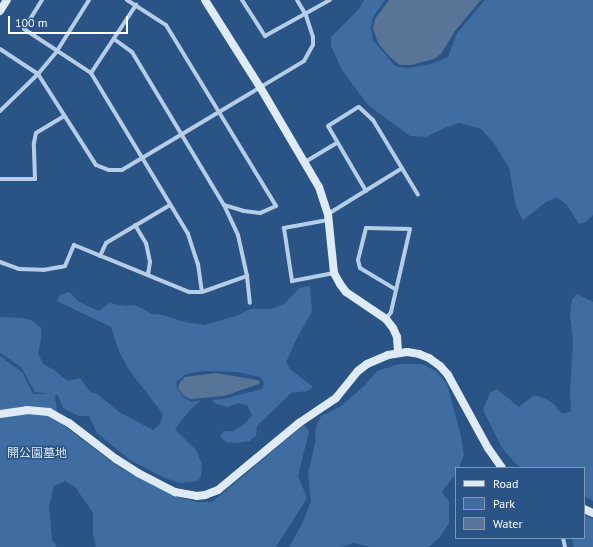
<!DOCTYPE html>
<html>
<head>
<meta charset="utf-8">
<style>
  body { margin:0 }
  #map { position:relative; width:593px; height:547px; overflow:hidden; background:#2a5386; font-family:"PT Sans","Noto Sans JP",sans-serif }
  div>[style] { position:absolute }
  .green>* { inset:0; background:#3f6da2 }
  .water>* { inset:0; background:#587598 }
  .street>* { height:4px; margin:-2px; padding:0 2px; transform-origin:2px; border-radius:2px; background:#b6cde7 }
  .secondary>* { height:8px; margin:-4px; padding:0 4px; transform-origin:4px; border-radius:4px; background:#dfeaf7 }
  span { translate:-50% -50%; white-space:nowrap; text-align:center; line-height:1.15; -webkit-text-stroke:3px #2a5386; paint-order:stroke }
  .park-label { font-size:12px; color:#d9e7f6 }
  .legend { position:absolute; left:455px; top:467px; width:130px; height:72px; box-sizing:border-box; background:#2a5386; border:1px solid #7f98b6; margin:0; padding:5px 7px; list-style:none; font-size:12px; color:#fff }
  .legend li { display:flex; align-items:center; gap:8px; height:20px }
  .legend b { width:20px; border:1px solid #7f98b6 }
  .scale { position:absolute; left:8px; top:16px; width:120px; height:18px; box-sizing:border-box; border:2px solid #fff; border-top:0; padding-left:5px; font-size:12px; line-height:14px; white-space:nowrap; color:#fff; -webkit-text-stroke:3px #2a5386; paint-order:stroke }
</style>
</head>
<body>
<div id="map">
  <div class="green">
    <i style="clip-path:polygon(364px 0,385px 0,373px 17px,371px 28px,373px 40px,395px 66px,408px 68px,431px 64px,448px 57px,457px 33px,485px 0,593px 0,593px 215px,586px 222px,579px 224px,567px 205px,557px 197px,546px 202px,523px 220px,516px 207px,509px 168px,494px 143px,481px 129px,459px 123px,445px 128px,426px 137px,410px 136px,368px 105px,342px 70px,331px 46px,331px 37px,359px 9px)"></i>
    <i style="clip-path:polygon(310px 286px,312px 312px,298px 336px,286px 362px,290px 369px,313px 387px,307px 391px,291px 393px,257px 426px,256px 436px,249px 441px,236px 443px,226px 442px,220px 436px,224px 431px,233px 431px,245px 424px,252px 415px,247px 405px,239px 403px,227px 407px,214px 403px,212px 400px,223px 399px,262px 389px,264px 382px,260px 377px,237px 372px,204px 371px,186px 374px,176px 382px,177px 388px,183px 397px,192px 402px,201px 400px,190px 410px,175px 429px,196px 450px,202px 464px,201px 476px,198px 481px,180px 483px,165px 478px,130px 460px,97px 433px,89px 416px,79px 416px,63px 408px,58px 395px,55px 395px,58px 421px,120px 468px,174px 496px,198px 502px,212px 502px,304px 425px,309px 432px,298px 476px,307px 498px,276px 547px,96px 547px,93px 534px,93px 513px,75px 487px,65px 481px,54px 486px,49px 506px,52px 540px,57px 547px,0 547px,0 356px,22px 372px,33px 394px,48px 394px,35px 392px,21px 367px,0 353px,0 317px,22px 318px,33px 321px,41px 328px,41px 340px,38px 353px,43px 364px,54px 370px,68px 381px,80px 378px,90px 392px,96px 393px,119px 412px,153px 430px,160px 424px,163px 414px,129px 370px,119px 351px,111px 327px,57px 301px,60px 295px,69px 292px,79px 302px,99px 311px,110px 303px,125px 306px,135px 305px,152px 314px,163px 315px,185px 322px,204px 325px,236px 316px,251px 309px,271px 309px,284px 304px,299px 288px)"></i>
    <i style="clip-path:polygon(577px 294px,593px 302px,593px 501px,584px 496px,584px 468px,522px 468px,516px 464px,502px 448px,483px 410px,490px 393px,497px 389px,519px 407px,534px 395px,546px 399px,554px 404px,562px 414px,571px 411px,570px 392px,573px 342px,570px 314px,572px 299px)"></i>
    <i style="clip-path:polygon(399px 364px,422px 364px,436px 371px,447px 384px,461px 436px,464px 455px,459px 468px,456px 468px,456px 473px,442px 492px,449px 502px,449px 523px,440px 537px,429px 547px,371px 547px,353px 543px,342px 547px,289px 547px,303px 522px,311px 501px,308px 474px,315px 443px,316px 426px,321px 416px,340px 407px,365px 385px,377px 371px)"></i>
    <i style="clip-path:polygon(584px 515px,593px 519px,593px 547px,574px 547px,572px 538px,584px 538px)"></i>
  </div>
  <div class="water">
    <i style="clip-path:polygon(389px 0,481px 0,455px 31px,441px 54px,434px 59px,411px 65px,400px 65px,390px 57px,378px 43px,373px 29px,375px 19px)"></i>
    <i style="clip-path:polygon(216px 373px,257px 380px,260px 381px,259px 384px,224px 396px,190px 399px,183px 395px,178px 388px,180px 382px,185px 377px)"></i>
  </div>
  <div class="street">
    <i style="left:42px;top:0;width:34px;rotate:122deg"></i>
    <i style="left:24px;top:29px;width:80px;rotate:33.3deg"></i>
    <i style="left:91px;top:73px;width:188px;rotate:58.9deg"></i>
    <i style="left:188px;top:234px;width:32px;rotate:72deg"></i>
    <i style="left:198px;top:264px;width:28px;rotate:82deg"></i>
    <i style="left:127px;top:0;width:46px;rotate:32.7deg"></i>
    <i style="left:166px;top:25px;width:212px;rotate:58.7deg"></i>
    <i style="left:276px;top:206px;width:17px;rotate:156deg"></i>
    <i style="left:260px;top:213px;width:16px;rotate:-173deg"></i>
    <i style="left:244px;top:211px;width:21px;rotate:-163deg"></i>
    <i style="left:242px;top:0;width:43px;rotate:57.4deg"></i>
    <i style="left:265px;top:36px;width:74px;rotate:-29deg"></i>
    <i style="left:114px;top:39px;width:22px;rotate:36deg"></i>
    <i style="left:132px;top:52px;width:179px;rotate:59deg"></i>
    <i style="left:224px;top:205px;width:33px;rotate:65deg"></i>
    <i style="left:238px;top:235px;width:42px;rotate:77.6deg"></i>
    <i style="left:247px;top:276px;width:27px;rotate:84deg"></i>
    <i style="left:0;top:49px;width:45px;rotate:33.3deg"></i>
    <i style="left:38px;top:74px;width:108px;rotate:57.5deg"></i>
    <i style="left:96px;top:165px;width:14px;rotate:21deg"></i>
    <i style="left:109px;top:170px;width:13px"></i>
    <i style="left:122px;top:170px;width:212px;rotate:-30.9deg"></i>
    <i style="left:304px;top:61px;width:18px;rotate:-61deg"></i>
    <i style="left:313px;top:45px;width:8px;rotate:-90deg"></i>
    <i style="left:313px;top:37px;width:23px;rotate:-108deg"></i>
    <i style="left:306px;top:15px;width:17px;rotate:-121deg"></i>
    <i style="left:91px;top:73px;width:82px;rotate:-56.5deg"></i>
    <i style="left:0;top:111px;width:53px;rotate:-44.2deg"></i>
    <i style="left:38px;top:74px;width:30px;rotate:-50deg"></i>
    <i style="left:57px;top:51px;width:60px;rotate:-57.9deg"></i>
    <i style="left:305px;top:162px;width:37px;rotate:-31deg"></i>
    <i style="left:0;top:179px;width:35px"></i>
    <i style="left:35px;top:179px;width:36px;rotate:-92deg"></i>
    <i style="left:34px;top:143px;width:10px;rotate:-79deg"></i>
    <i style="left:36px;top:133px;width:33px;rotate:-31deg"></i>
    <i style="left:366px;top:191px;width:75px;rotate:-120.3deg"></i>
    <i style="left:328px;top:126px;width:36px;rotate:-32deg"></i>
    <i style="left:359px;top:107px;width:19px;rotate:43deg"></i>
    <i style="left:373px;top:120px;width:87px;rotate:59deg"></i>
    <i style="left:328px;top:214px;width:86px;rotate:-31.7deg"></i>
    <i style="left:328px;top:220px;width:45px;rotate:169.7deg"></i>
    <i style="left:284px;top:228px;width:54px;rotate:81.4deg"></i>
    <i style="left:292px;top:281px;width:43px;rotate:-10.8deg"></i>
    <i style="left:135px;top:225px;width:21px;rotate:59deg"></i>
    <i style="left:146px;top:243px;width:19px;rotate:78deg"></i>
    <i style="left:150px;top:262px;width:12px;rotate:99deg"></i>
    <i style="left:100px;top:256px;width:14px;rotate:-65deg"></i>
    <i style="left:106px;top:243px;width:74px;rotate:-30.7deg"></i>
    <i style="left:0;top:262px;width:20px;rotate:20deg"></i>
    <i style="left:19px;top:269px;width:24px;rotate:2deg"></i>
    <i style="left:43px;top:270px;width:22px;rotate:-10deg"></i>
    <i style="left:65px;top:266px;width:23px;rotate:-67deg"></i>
    <i style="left:74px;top:245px;width:124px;rotate:22.2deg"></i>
    <i style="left:189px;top:292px;width:13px"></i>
    <i style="left:202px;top:292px;width:48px;rotate:-19.6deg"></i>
    <i style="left:386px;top:319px;width:9px;rotate:-54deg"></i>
    <i style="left:391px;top:312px;width:85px;rotate:-77.1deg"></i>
    <i style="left:410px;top:229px;width:44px;rotate:-178.7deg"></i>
    <i style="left:366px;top:228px;width:33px;rotate:104deg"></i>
    <i style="left:358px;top:260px;width:8px;rotate:76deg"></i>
    <i style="left:360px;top:268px;width:41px;rotate:31deg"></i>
    <i style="left:563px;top:538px;width:9px;rotate:77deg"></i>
  </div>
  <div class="secondary">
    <i style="left:205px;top:0;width:103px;rotate:57.7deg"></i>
    <i style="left:260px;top:87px;width:116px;rotate:59.5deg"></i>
    <i style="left:319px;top:187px;width:28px;rotate:72deg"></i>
    <i style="left:328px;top:214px;width:59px;rotate:84.2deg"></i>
    <i style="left:334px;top:273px;width:13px;rotate:61deg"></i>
    <i style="left:340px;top:284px;width:10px;rotate:53deg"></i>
    <i style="left:346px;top:292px;width:48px;rotate:34deg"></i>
    <i style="left:386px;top:319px;width:11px;rotate:52deg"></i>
    <i style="left:393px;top:328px;width:10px;rotate:66deg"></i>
    <i style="left:397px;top:337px;width:16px;rotate:86deg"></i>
    <i style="left:0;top:11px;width:13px;rotate:-58deg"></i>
    <i style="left:0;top:414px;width:27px;rotate:-8deg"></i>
    <i style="left:27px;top:410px;width:22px;rotate:5deg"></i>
    <i style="left:49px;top:412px;width:23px;rotate:29deg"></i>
    <i style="left:69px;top:423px;width:59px;rotate:37.5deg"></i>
    <i style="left:116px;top:459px;width:26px;rotate:32deg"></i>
    <i style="left:138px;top:473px;width:42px;rotate:27.2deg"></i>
    <i style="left:175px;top:492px;width:22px;rotate:10deg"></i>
    <i style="left:197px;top:496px;width:8px;rotate:-7deg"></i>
    <i style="left:205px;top:495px;width:14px;rotate:-21deg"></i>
    <i style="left:218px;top:490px;width:105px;rotate:-39.6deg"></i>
    <i style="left:299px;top:423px;width:45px;rotate:-34deg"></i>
    <i style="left:336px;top:398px;width:35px;rotate:-51deg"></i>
    <i style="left:358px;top:371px;width:11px;rotate:-38deg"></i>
    <i style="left:367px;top:364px;width:23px;rotate:-23deg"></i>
    <i style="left:388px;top:355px;width:19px;rotate:-9deg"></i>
    <i style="left:407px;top:352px;width:12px;rotate:9deg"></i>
    <i style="left:419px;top:354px;width:11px;rotate:22deg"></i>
    <i style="left:429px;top:358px;width:14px;rotate:36deg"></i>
    <i style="left:440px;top:366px;width:12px;rotate:48deg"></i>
    <i style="left:448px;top:375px;width:83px;rotate:61.3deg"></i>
    <i style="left:488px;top:448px;width:24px;rotate:55deg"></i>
    <i style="left:584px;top:509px;width:10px;rotate:24deg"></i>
  </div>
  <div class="park-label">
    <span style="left:37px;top:453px">開公園墓地</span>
  </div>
  <ul class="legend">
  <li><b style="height:5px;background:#dfeaf7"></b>Road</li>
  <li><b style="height:11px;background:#3f6da2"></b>Park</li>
  <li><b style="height:11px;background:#587598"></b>Water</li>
  </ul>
  <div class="scale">100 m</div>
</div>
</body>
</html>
